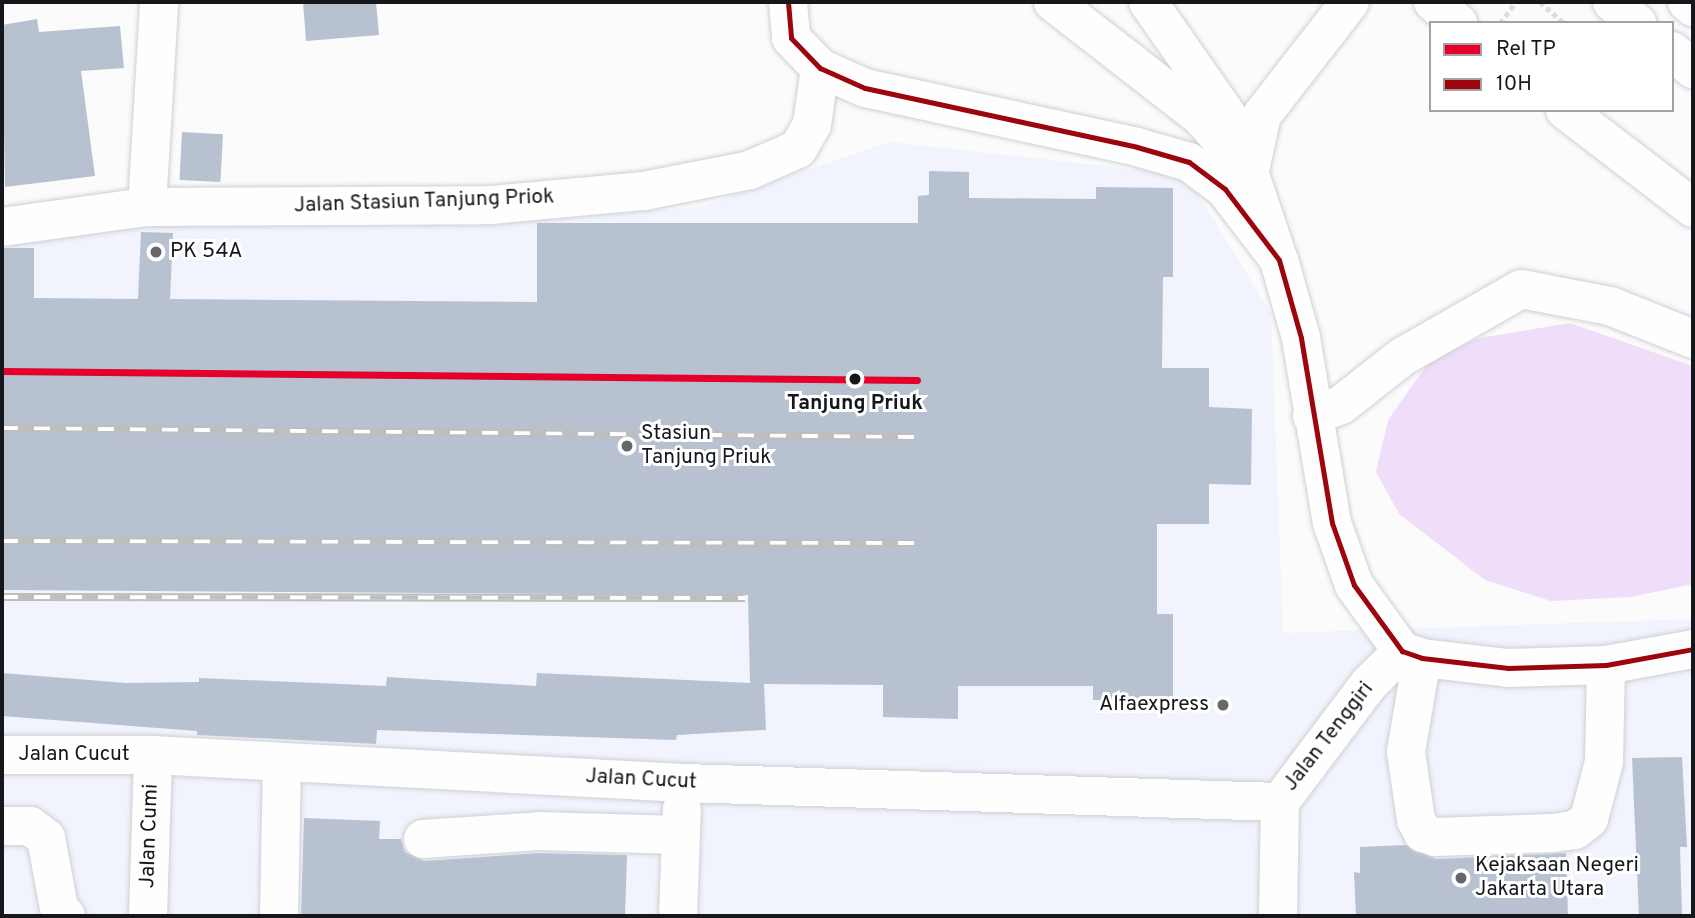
<!DOCTYPE html>
<html>
<head>
<meta charset="utf-8">
<style>
  body { margin:0 }
  #map { position:relative; width:1695px; height:918px; overflow:hidden; background:#fbfbfc; font-family:Overpass,sans-serif }
  div>[style] { position:absolute }
  .built>* { inset:0; background:#f1f3fd }
  .green>* { inset:0; background:#efddfa }
  .building>* { inset:0; background:#b7c1d0; transform-origin:0 0 }
  .path>* { height:4.5px; margin-top:-2.25px; transform-origin:0; background:repeating-linear-gradient(90deg,#ddddde 0 5px,transparent 0 8.5px) }
  .roads { filter:drop-shadow(0 0 2px #cfd0d3) drop-shadow(0 0 2px #cfd0d3) }
  .minor>* { height:38px; margin:-19px; padding:0 19px; transform-origin:19px; border-radius:19px; background:#fefeff }
  .highway>* { height:38px; margin:-19px; padding:0 19px; transform-origin:19px; border-radius:19px; background:#fefeff }
  .rail>* { height:8px; margin-top:-4px; transform-origin:0; background:repeating-linear-gradient(90deg,#fff 0 16px,#bebebe 0 32px); box-sizing:border-box; border-block:2px solid #bebebe }
  .bus-1>* { height:5px; margin:-2.5px; padding:0 2.5px; transform-origin:2.5px; border-radius:2.5px; background:#9c050c }
  .rail-1>* { height:7px; margin:-3.5px; padding:0 3.5px; transform-origin:3.5px; border-radius:3.5px; background:#e4002b }
  .dots>* { width:19px; height:19px; translate:-50% -50%; box-sizing:border-box; border:4px solid #fff; border-radius:50% }
  span { translate:-50% -50%; white-space:nowrap; text-align:center; line-height:1.15; -webkit-text-stroke:6px #fff; paint-order:stroke }
  .street-label { font-size:21px; color:#16171c }
  .poi-label { font-size:21px; color:#16171c }
  .left { translate:0 -50%; text-align:left }
  .right { translate:-100% -50%; text-align:right }
  .stop-label { font-size:21px; color:#16171c; font-weight:700 }
  .frame { position:absolute; inset:0; border:4px solid #16171c; pointer-events:none }
  .legend { position:absolute; left:1429px; top:21px; width:245px; height:91px; box-sizing:border-box; background:#fff; border:2px solid #a2a2a4; margin:0; padding:9px 12px; list-style:none; font-size:21px; color:#16171c }
  .legend li { display:flex; align-items:center; gap:14px; height:35px }
  .legend b { width:35px; border:2px solid #a2a2a4 }
</style>
</head>
<body>
<div id="map">
  <div class="built">
    <i style="clip-path:polygon(889px 142px,1186px 175px,1271px 313px,1283px 633px,1693px 619px,1693px 916px,2px 916px,2px 236px,131px 218px,508px 222px,700px 207px)"></i>
  </div>
  <div class="green">
    <i style="clip-path:polygon(1570px 323px,1693px 366px,1693px 584px,1631px 597px,1551px 601px,1485px 580px,1399px 514px,1376px 472px,1388px 420px,1431px 359px,1480px 338px)"></i>
  </div>
  <div class="building">
    <i style="clip-path:polygon(303px 2px,376px 2px,379px 35px,306px 41px)"></i>
    <i style="clip-path:polygon(37px 19px,39px 32px,120px 26px,124px 68px,81px 71px,95px 176px,5px 187px,2px 25px)"></i>
    <i style="left:182px;top:132px;width:41px;height:48px;rotate:3deg"></i>
    <i style="clip-path:polygon(929px 171px,969px 172px,969px 198px,1096px 199px,1096px 187px,1173px 188px,1173px 277px,1163px 277px,1162px 368px,1209px 368px,1209px 407px,1252px 409px,1251px 485px,1209px 484px,1209px 524px,1157px 524px,1157px 614px,1173px 614px,1173px 701px,1093px 700px,1093px 686px,958px 686px,958px 719px,883px 717px,883px 685px,764px 684px,766px 730px,677px 735px,676px 740px,377px 730px,376px 744px,197px 735px,197px 731px,2px 716px,2px 673px,126px 683px,199px 682px,199px 678px,386px 686px,387px 677px,536px 686px,537px 673px,750px 683px,748px 595px,2px 590px,2px 248px,34px 248px,34px 298px,138px 299px,141px 232px,173px 233px,170px 299px,537px 302px,537px 223px,918px 223px,918px 196px,929px 195px)"></i>
    <i style="clip-path:polygon(1682px 757px,1687px 847px,1680px 847px,1682px 916px,1639px 916px,1632px 758px)"></i>
    <i style="clip-path:polygon(304px 818px,380px 821px,379px 839px,401px 839px,405px 852px,424px 861px,539px 853px,627px 855px,625px 916px,301px 916px)"></i>
    <i style="clip-path:polygon(1406px 845px,1436px 859px,1566px 853px,1568px 916px,1356px 916px,1354px 872px,1360px 873px,1360px 847px)"></i>
  </div>
  <div class="path">
    <i style="left:1540px;top:2px;width:32px;rotate:41deg"></i>
    <i style="left:1500px;top:23px;width:26px;rotate:-53deg"></i>
  </div>
  <div class="roads">
    <div class="minor">
      <i style="left:1053px;top:2px;width:187px;rotate:37.8deg"></i>
      <i style="left:1201px;top:117px;width:44px;rotate:48.7deg"></i>
      <i style="left:1148px;top:2px;width:149px;rotate:55.1deg"></i>
      <i style="left:1233px;top:124px;width:135px;rotate:71.4deg"></i>
      <i style="left:1433px;top:2px;width:33px;rotate:40deg"></i>
      <i style="left:1612px;top:2px;width:33px;rotate:40deg"></i>
      <i style="left:1672px;top:51px;width:28px;rotate:41deg"></i>
      <i style="left:1565px;top:110px;width:161px;rotate:37.4deg"></i>
      <i style="left:1250px;top:170px;width:56px;rotate:-77.7deg"></i>
      <i style="left:1262px;top:115px;width:143px;rotate:-52.1deg"></i>
      <i style="left:147px;top:207px;width:205px;rotate:-86.6deg"></i>
      <i style="left:2px;top:227px;width:146px;rotate:-7.9deg"></i>
      <i style="left:147px;top:207px;width:343px;rotate:-0.3deg"></i>
      <i style="left:490px;top:205px;width:155px;rotate:-5.2deg"></i>
      <i style="left:644px;top:191px;width:108px;rotate:-11.2deg"></i>
      <i style="left:750px;top:170px;width:52px;rotate:-23.6deg"></i>
      <i style="left:798px;top:149px;width:28px;rotate:-60deg"></i>
      <i style="left:812px;top:125px;width:58px;rotate:-82deg"></i>
      <i style="left:1312px;top:416px;width:31px;rotate:-21deg"></i>
      <i style="left:1341px;top:405px;width:78px;rotate:-38.2deg"></i>
      <i style="left:1402px;top:357px;width:137px;rotate:-29.7deg"></i>
      <i style="left:1521px;top:289px;width:91px;rotate:10.8deg"></i>
      <i style="left:1610px;top:306px;width:89px;rotate:21.7deg"></i>
      <i style="left:1422px;top:658px;width:95px;rotate:99.7deg"></i>
      <i style="left:1406px;top:752px;width:69px;rotate:81.6deg"></i>
      <i style="left:1416px;top:820px;width:15px;rotate:62deg"></i>
      <i style="left:1423px;top:833px;width:13px;rotate:18deg"></i>
      <i style="left:1435px;top:837px;width:118px;rotate:-1.9deg"></i>
      <i style="left:1553px;top:833px;width:22px;rotate:-8deg"></i>
      <i style="left:1575px;top:830px;width:18px;rotate:-38deg"></i>
      <i style="left:1589px;top:819px;width:59px;rotate:-75.3deg"></i>
      <i style="left:1604px;top:762px;width:97px;rotate:-88.8deg"></i>
      <i style="left:2px;top:755px;width:151px"></i>
      <i style="left:153px;top:755px;width:532px;rotate:3.02deg"></i>
      <i style="left:684px;top:783px;width:596px;rotate:1.83deg"></i>
      <i style="left:2px;top:826px;width:28px"></i>
      <i style="left:30px;top:826px;width:20px;rotate:37deg"></i>
      <i style="left:46px;top:838px;width:71px;rotate:79.5deg"></i>
      <i style="left:59px;top:908px;width:11px;rotate:49deg"></i>
      <i style="left:423px;top:839px;width:116px;rotate:-3.9deg"></i>
      <i style="left:539px;top:831px;width:141px;rotate:1.6deg"></i>
      <i style="left:148px;top:916px;width:161px;rotate:-88.2deg"></i>
      <i style="left:279px;top:916px;width:154px;rotate:-88.9deg"></i>
      <i style="left:678px;top:916px;width:107px;rotate:-87.9deg"></i>
      <i style="left:1278px;top:916px;width:114px;rotate:-89deg"></i>
      <i style="left:1280px;top:802px;width:148px;rotate:-53deg"></i>
      <i style="left:1369px;top:684px;width:47px;rotate:-45deg"></i>
    </div>
    <div class="highway">
      <i style="left:788px;top:2px;width:36px;rotate:85deg"></i>
      <i style="left:791px;top:38px;width:42px;rotate:46deg"></i>
      <i style="left:820px;top:68px;width:49px;rotate:24deg"></i>
      <i style="left:865px;top:88px;width:278px;rotate:12.2deg"></i>
      <i style="left:1137px;top:147px;width:54px;rotate:16.1deg"></i>
      <i style="left:1189px;top:162px;width:45px;rotate:36.9deg"></i>
      <i style="left:1225px;top:189px;width:89px;rotate:52.7deg"></i>
      <i style="left:1279px;top:260px;width:81px;rotate:74.2deg"></i>
      <i style="left:1301px;top:338px;width:188px;rotate:80.5deg"></i>
      <i style="left:1332px;top:523px;width:66px;rotate:70.5deg"></i>
      <i style="left:1354px;top:585px;width:82px;rotate:54deg"></i>
      <i style="left:1402px;top:651px;width:21px;rotate:19deg"></i>
      <i style="left:1422px;top:658px;width:87px;rotate:6.6deg"></i>
      <i style="left:1508px;top:668px;width:98px;rotate:-1.8deg"></i>
      <i style="left:1606px;top:665px;width:88px;rotate:-10.4deg"></i>
      <i style="left:1687px;top:2px;width:8px;rotate:40deg"></i>
    </div>
  </div>
  <div class="rail">
    <i style="left:2px;top:428px;width:912px;rotate:0.57deg"></i>
    <i style="left:2px;top:541px;width:915px;rotate:0.13deg"></i>
    <i style="left:2px;top:597px;width:743px;rotate:0.08deg"></i>
  </div>
  <div class="bus-1">
    <i style="left:788px;top:2px;width:36px;rotate:85deg"></i>
    <i style="left:791px;top:38px;width:42px;rotate:46deg"></i>
    <i style="left:820px;top:68px;width:49px;rotate:24deg"></i>
    <i style="left:865px;top:88px;width:278px;rotate:12.2deg"></i>
    <i style="left:1137px;top:147px;width:54px;rotate:16.1deg"></i>
    <i style="left:1189px;top:162px;width:45px;rotate:36.9deg"></i>
    <i style="left:1225px;top:189px;width:89px;rotate:52.7deg"></i>
    <i style="left:1279px;top:260px;width:81px;rotate:74.2deg"></i>
    <i style="left:1301px;top:338px;width:188px;rotate:80.5deg"></i>
    <i style="left:1332px;top:523px;width:66px;rotate:70.5deg"></i>
    <i style="left:1354px;top:585px;width:82px;rotate:54deg"></i>
    <i style="left:1402px;top:651px;width:21px;rotate:19deg"></i>
    <i style="left:1422px;top:658px;width:87px;rotate:6.6deg"></i>
    <i style="left:1508px;top:668px;width:98px;rotate:-1.8deg"></i>
    <i style="left:1606px;top:665px;width:88px;rotate:-10.4deg"></i>
  </div>
  <div class="rail-1">
    <i style="left:2px;top:371px;width:915px;rotate:0.56deg"></i>
  </div>
  <div class="dots">
    <i style="left:156px;top:252px;background:#66676a"></i>
    <i style="left:855px;top:379px;background:#16171c"></i>
    <i style="left:627px;top:446px;background:#66676a"></i>
    <i style="left:1223px;top:705px;background:#66676a"></i>
    <i style="left:1461px;top:878px;background:#66676a"></i>
  </div>
  <div class="street-label">
    <span style="left:424px;top:202px;rotate:-2deg">Jalan Stasiun Tanjung Priok</span>
    <span style="left:1329px;top:737px;rotate:-52deg">Jalan Tenggiri</span>
    <span style="left:74px;top:755px">Jalan Cucut</span>
    <span style="left:641px;top:780px;rotate:3deg">Jalan Cucut</span>
    <span style="left:150px;top:836px;rotate:-88deg">Jalan Cumi</span>
  </div>
  <div class="poi-label">
    <span class="left" style="left:170px;top:252px">PK 54A</span>
    <span class="left" style="left:641px;top:446px">Stasiun<br>Tanjung Priuk</span>
    <span class="right" style="left:1209px;top:705px">Alfaexpress</span>
    <span class="left" style="left:1475px;top:878px">Kejaksaan Negeri<br>Jakarta Utara</span>
  </div>
  <div class="stop-label">
    <span style="left:855px;top:404px">Tanjung Priuk</span>
  </div>
  <div class="frame"></div>
  <ul class="legend">
  <li><b style="height:9px;background:#e4002b"></b>Rel TP</li>
  <li><b style="height:9px;background:#9c050c"></b>10H</li>
  </ul>
</div>
</body>
</html>
